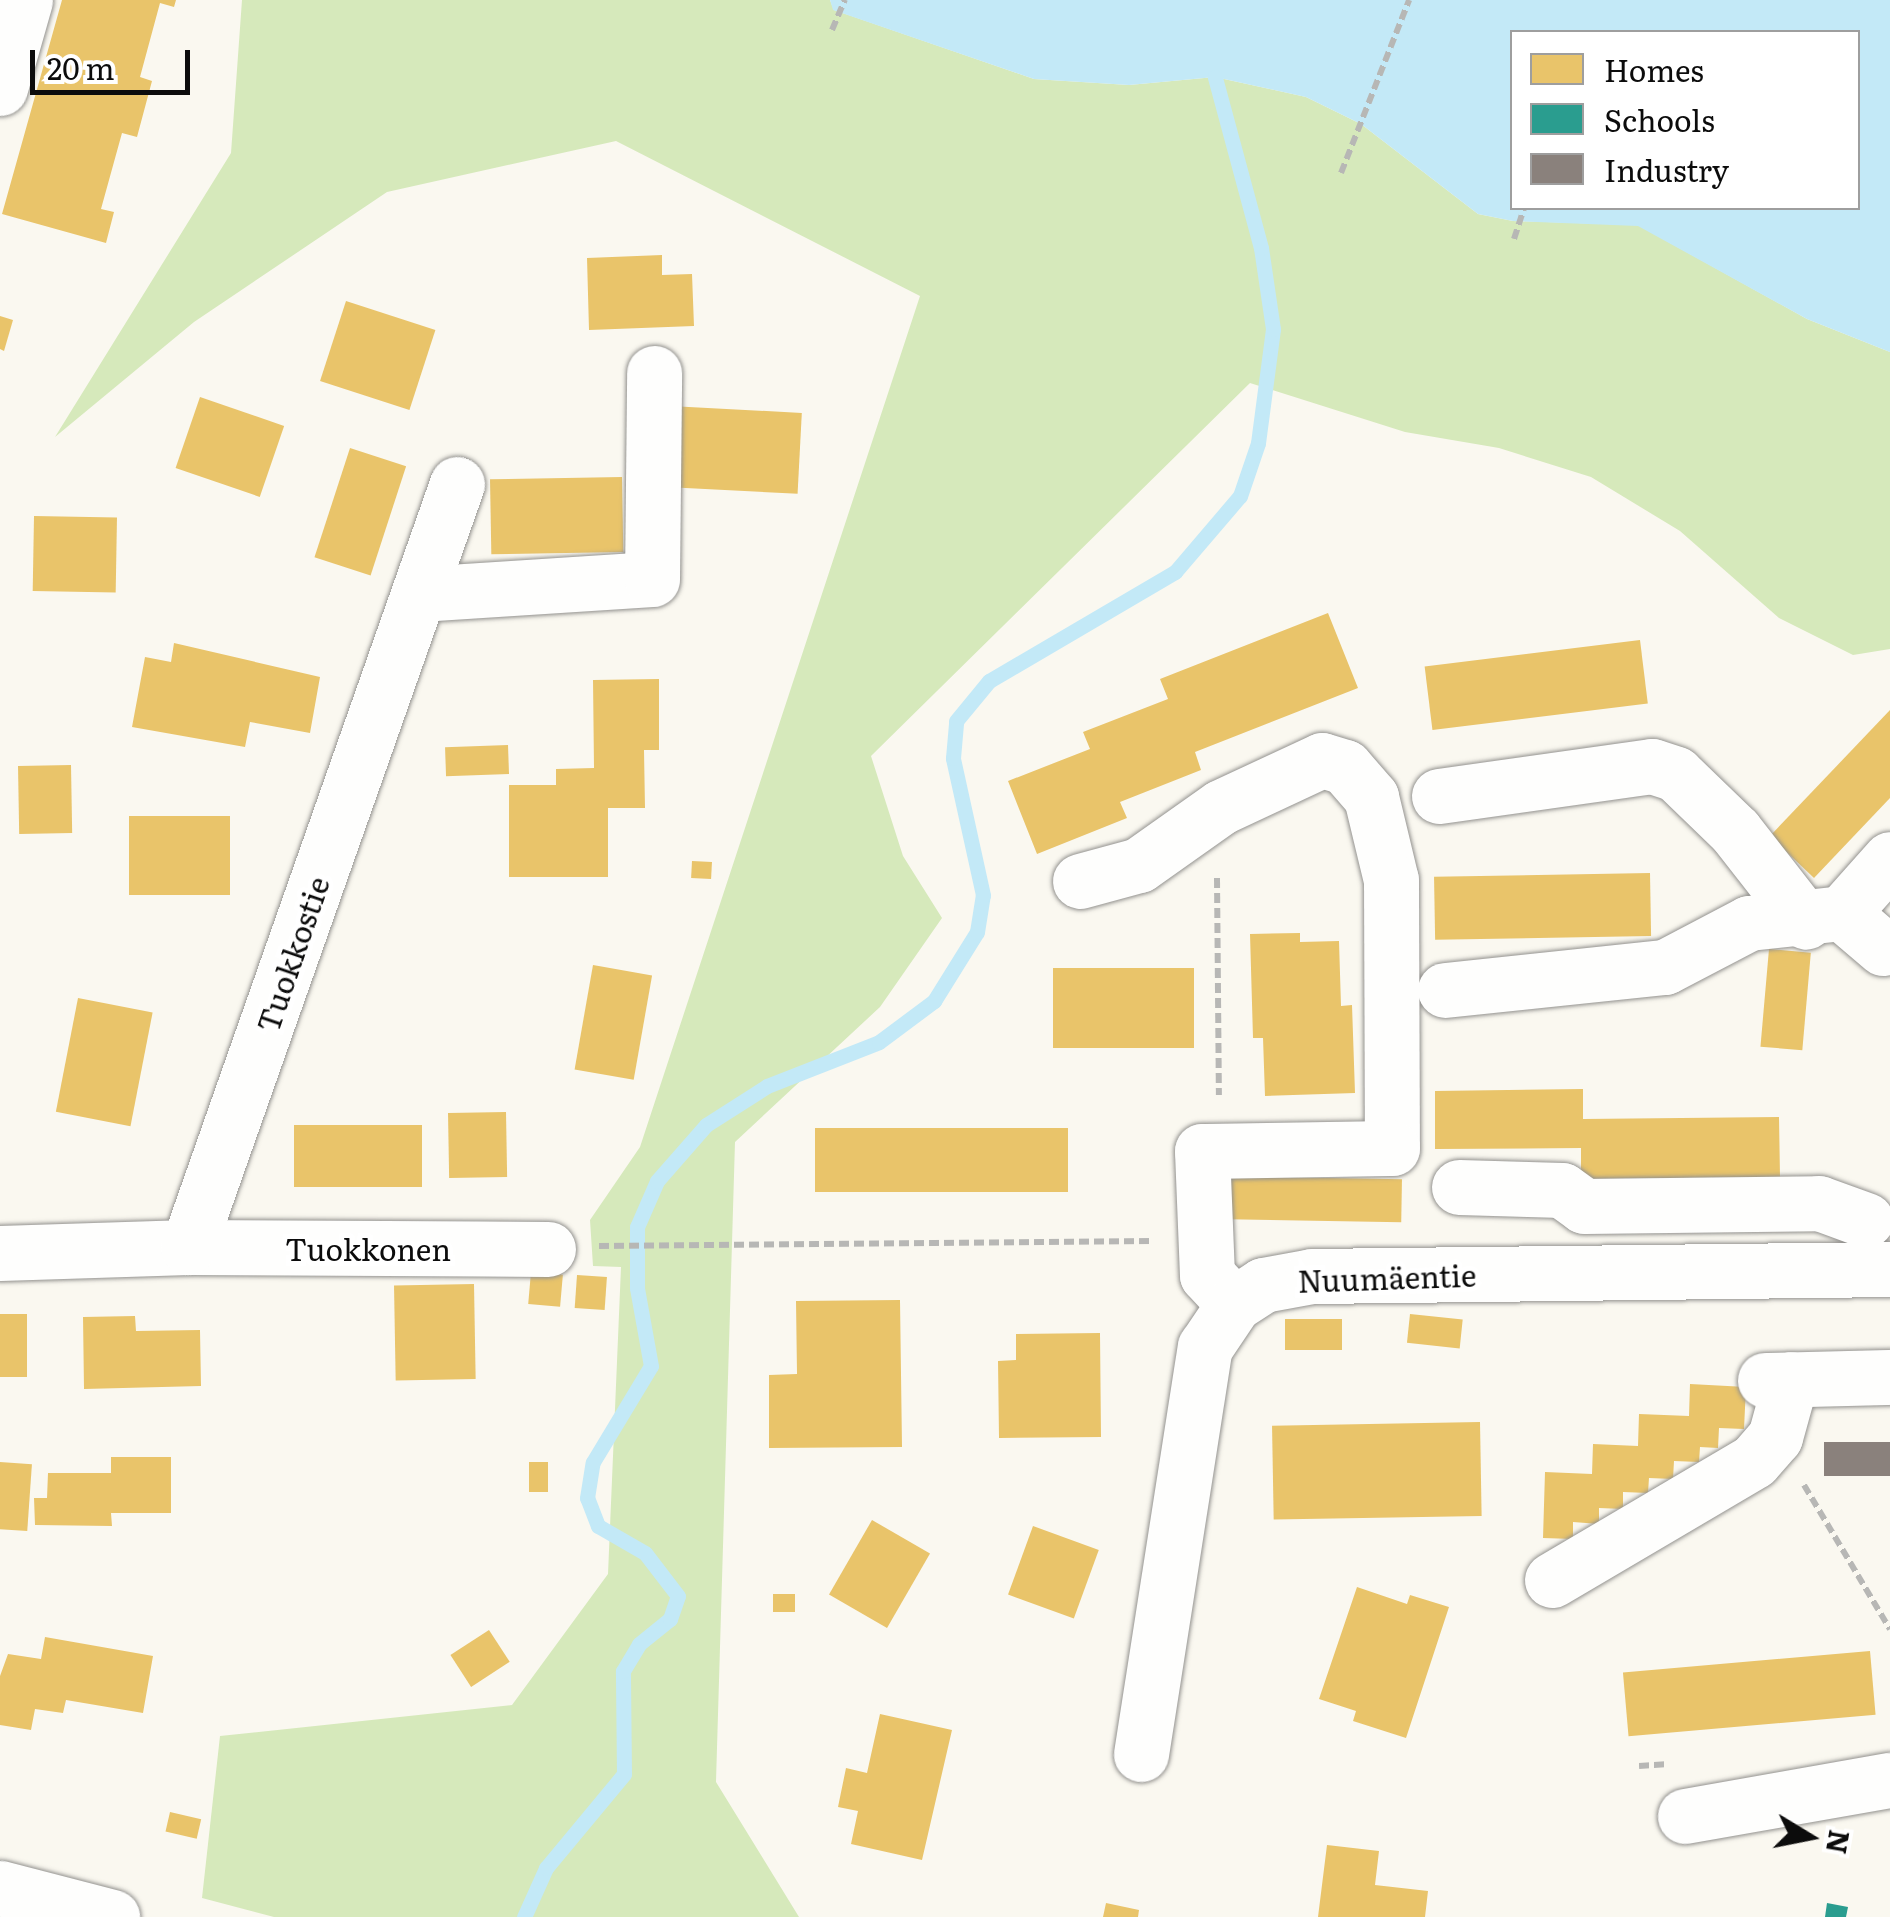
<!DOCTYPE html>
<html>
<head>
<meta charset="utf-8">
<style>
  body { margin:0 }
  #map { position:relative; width:1890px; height:1917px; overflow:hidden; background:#faf8f0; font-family:Literata,serif }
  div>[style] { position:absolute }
  .forest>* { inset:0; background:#d6e9bb }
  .water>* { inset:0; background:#c3e9f7 }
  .homes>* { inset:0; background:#e9c46a; transform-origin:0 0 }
  .schools>* { inset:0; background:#2a9d8f }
  .industry>* { inset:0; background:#8a817c; transform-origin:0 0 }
  .stream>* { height:15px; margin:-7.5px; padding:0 7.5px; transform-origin:7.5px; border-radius:7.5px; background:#c3e9f7 }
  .path>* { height:6px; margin-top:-3px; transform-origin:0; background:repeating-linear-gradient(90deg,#b7b7b5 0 10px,transparent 0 15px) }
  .roads { filter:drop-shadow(0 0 2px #93928f) drop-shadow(0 0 2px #93928f) }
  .minor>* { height:55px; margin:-27.5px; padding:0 27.5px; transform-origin:27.5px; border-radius:27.5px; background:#fefefd }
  span { translate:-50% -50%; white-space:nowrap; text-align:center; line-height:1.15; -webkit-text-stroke:10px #fff; paint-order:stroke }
  .street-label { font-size:30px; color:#0c0c0c }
  .legend { position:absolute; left:1510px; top:30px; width:350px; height:180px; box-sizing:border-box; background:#fff; border:2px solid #9e9e9e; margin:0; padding:12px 18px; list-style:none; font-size:30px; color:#0c0c0c }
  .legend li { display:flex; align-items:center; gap:20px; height:50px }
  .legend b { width:50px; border:2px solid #9e9e9e }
  .north { position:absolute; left:1760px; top:1787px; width:100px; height:100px; -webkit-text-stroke:8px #fff; paint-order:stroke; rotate:100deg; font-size:28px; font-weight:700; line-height:40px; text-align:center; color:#0c0c0c }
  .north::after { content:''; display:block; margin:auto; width:35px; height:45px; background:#0c0c0c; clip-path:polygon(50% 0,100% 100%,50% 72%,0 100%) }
  .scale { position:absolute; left:30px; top:50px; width:160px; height:45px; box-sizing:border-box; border:5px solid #0c0c0c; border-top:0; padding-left:12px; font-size:30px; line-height:35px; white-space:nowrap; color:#0c0c0c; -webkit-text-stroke:8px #fff; paint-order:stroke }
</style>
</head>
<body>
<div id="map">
  <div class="forest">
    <i style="clip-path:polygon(242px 0,830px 0,834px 10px,1034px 79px,1129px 85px,1215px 77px,1306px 97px,1361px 124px,1478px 214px,1513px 221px,1638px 225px,1807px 319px,1890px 352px,1890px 649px,1853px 655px,1779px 618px,1680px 531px,1591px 477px,1499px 448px,1405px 432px,1250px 383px,871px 756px,903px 856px,942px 918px,880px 1007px,735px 1142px,716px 1782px,799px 1917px,274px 1917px,202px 1898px,220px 1736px,512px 1705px,608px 1574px,621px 1267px,593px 1266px,590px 1220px,640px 1147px,920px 296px,616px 141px,387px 192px,194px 322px,55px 437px,231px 153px)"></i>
  </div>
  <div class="water">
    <i style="clip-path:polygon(evenodd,830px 0,1890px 0,1890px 352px,1807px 319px,1638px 226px,1513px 221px,1478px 214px,1361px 124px,1306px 97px,1215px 77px,1129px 85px,1034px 79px,833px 10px,830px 0,1512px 32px,1858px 32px,1858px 208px,1512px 208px,1512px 32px)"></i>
  </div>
  <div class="homes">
    <i style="clip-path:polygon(62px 0,176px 0,174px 7px,160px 3px,140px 77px,152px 81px,137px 137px,122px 133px,101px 209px,114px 212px,106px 243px,2px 214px)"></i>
    <i style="clip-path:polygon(662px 255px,662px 275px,692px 274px,694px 326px,589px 330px,587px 258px)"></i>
    <i style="left:346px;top:301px;width:94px;height:84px;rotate:18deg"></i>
    <i style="clip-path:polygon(0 316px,13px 320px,4px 351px,0 349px)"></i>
    <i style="left:200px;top:397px;width:89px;height:75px;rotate:19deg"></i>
    <i style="left:670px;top:406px;width:132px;height:81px;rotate:3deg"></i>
    <i style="left:350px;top:448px;width:59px;height:115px;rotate:18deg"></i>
    <i style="left:622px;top:477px;width:75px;height:132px;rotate:89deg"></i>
    <i style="left:34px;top:516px;width:83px;height:75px;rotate:1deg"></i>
    <i style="clip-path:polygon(1328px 613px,1358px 688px,1195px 752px,1201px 770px,1120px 802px,1127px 818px,1037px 854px,1008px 781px,1090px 749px,1083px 732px,1168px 699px,1160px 679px)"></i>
    <i style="left:1640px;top:640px;width:64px;height:217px;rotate:83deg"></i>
    <i style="clip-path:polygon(174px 643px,320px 677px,310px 733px,250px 722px,245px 747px,132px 727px,145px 657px,171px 662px)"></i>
    <i style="clip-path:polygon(659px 679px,659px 750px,644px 750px,645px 808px,608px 808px,608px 877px,509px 877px,509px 785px,556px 785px,556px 769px,594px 768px,593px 680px)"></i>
    <i style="clip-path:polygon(1890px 710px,1890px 798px,1814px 878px,1770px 836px)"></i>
    <i style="left:508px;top:745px;width:29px;height:63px;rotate:88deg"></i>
    <i style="left:71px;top:765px;width:68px;height:53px;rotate:89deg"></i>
    <i style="left:129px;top:816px;width:101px;height:79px"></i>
    <i style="left:692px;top:861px;width:20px;height:17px;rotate:3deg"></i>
    <i style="left:1650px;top:873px;width:63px;height:216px;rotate:89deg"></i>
    <i style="clip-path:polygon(1300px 933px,1300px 942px,1339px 941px,1341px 1006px,1352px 1005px,1355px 1093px,1265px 1096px,1263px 1038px,1253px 1038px,1250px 934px)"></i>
    <i style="left:1769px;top:949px;width:42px;height:98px;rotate:5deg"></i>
    <i style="left:593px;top:965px;width:60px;height:106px;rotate:10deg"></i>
    <i style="left:1053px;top:968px;width:141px;height:80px"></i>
    <i style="left:78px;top:998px;width:76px;height:116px;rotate:11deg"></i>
    <i style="clip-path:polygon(1583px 1089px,1583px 1119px,1779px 1117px,1780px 1177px,1581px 1179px,1581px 1148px,1435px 1149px,1435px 1091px)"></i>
    <i style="left:506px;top:1112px;width:65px;height:58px;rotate:89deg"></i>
    <i style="left:294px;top:1125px;width:128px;height:62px"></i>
    <i style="left:1068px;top:1128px;width:64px;height:253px;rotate:90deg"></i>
    <i style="left:1215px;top:1176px;width:187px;height:43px;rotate:1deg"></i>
    <i style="left:531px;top:1272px;width:32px;height:32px;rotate:5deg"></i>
    <i style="left:577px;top:1275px;width:30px;height:33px;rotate:4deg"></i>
    <i style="left:474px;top:1284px;width:95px;height:80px;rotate:89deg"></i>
    <i style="clip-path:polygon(900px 1300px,902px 1447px,769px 1448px,769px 1375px,797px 1374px,796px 1301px)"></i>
    <i style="left:0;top:1314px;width:27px;height:63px"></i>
    <i style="left:1410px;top:1314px;width:53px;height:29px;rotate:6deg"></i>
    <i style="clip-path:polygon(135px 1316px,136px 1331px,200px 1330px,201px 1386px,84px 1389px,83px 1317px)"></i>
    <i style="left:1342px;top:1319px;width:31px;height:57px;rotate:90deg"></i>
    <i style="clip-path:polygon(1100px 1333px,1101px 1437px,999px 1438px,998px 1361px,1016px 1360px,1016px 1334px)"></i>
    <i style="clip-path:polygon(1690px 1384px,1746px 1387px,1744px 1429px,1719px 1428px,1718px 1448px,1700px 1447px,1699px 1462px,1674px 1461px,1673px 1479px,1649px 1478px,1648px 1493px,1623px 1492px,1623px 1509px,1599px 1508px,1599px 1524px,1573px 1522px,1573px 1539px,1543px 1538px,1545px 1472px,1592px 1474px,1593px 1444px,1638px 1446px,1639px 1414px,1689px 1416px)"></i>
    <i style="left:1480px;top:1422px;width:94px;height:208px;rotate:89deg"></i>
    <i style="clip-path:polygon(111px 1457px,171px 1457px,171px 1513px,111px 1513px,112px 1526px,35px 1525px,34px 1498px,47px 1498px,48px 1473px,111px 1473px)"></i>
    <i style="left:0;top:1462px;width:32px;height:67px;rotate:4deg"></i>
    <i style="left:529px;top:1462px;width:19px;height:30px"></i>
    <i style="left:872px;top:1520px;width:67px;height:86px;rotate:30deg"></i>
    <i style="left:1033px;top:1526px;width:70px;height:73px;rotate:20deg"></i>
    <i style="clip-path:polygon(1357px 1587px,1407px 1604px,1410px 1595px,1449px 1607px,1406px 1738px,1353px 1721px,1356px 1711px,1319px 1699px)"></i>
    <i style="left:795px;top:1594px;width:18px;height:22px;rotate:90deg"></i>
    <i style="left:489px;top:1630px;width:38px;height:46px;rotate:57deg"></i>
    <i style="clip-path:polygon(45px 1637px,153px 1656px,143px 1713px,66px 1700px,63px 1713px,35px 1709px,31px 1730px,0 1725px,0 1676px,8px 1654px,41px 1659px)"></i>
    <i style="left:1870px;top:1651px;width:64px;height:248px;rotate:85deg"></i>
    <i style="clip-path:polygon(880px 1714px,952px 1730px,922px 1860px,851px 1844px,858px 1811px,838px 1807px,846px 1768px,867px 1773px)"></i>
    <i style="left:170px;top:1812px;width:32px;height:20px;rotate:13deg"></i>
    <i style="clip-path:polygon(1327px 1845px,1379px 1851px,1375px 1885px,1428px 1891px,1425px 1917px,1318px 1917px)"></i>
    <i style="clip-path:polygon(1106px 1903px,1139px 1910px,1138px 1917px,1103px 1917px)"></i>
  </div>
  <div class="schools">
    <i style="clip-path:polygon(1827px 1903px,1848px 1907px,1846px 1917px,1825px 1917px)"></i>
  </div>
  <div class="industry">
    <i style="left:1890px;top:1442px;width:34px;height:66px;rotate:90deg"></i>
  </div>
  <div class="stream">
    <i style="left:524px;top:1917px;width:54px;rotate:-65.8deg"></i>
    <i style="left:546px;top:1868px;width:122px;rotate:-50.3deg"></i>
    <i style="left:624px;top:1774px;width:103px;rotate:-90.6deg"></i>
    <i style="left:623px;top:1671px;width:31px;rotate:-59deg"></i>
    <i style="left:639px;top:1644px;width:40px;rotate:-39deg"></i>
    <i style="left:670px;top:1619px;width:24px;rotate:-71deg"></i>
    <i style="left:678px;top:1596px;width:54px;rotate:-127.5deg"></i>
    <i style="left:645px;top:1553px;width:54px;rotate:-150.1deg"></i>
    <i style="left:598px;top:1526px;width:30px;rotate:-111deg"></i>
    <i style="left:587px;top:1498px;width:36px;rotate:-81deg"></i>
    <i style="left:593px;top:1462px;width:112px;rotate:-58.9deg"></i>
    <i style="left:651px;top:1366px;width:79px;rotate:-100.2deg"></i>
    <i style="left:637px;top:1288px;width:61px;rotate:-90deg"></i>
    <i style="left:637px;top:1227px;width:50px;rotate:-66.5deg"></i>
    <i style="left:657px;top:1181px;width:74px;rotate:-48.8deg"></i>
    <i style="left:706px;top:1125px;width:72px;rotate:-32.6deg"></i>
    <i style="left:767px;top:1086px;width:120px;rotate:-21.4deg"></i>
    <i style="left:879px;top:1042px;width:69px;rotate:-36.7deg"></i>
    <i style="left:934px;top:1001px;width:81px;rotate:-58.1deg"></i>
    <i style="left:977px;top:932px;width:37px;rotate:-81deg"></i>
    <i style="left:983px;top:895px;width:140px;rotate:-102.4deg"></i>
    <i style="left:953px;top:758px;width:37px;rotate:-85deg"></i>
    <i style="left:956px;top:721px;width:52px;rotate:-50.5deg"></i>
    <i style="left:989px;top:681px;width:216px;rotate:-30.4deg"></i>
    <i style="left:1175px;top:572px;width:100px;rotate:-49.5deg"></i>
    <i style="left:1240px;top:496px;width:56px;rotate:-71.2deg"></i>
    <i style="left:1258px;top:443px;width:115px;rotate:-82.5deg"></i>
    <i style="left:1273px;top:329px;width:82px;rotate:-98.4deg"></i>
    <i style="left:1261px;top:248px;width:177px;rotate:-105.1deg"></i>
  </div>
  <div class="path">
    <i style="left:832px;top:30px;width:33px;rotate:-67deg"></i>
    <i style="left:1341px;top:173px;width:186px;rotate:-68.5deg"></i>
    <i style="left:1514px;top:239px;width:33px;rotate:-72deg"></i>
    <i style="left:1217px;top:878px;width:217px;rotate:89.5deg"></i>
    <i style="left:599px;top:1246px;width:553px;rotate:-0.52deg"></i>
    <i style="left:1804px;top:1485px;width:168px;rotate:59.2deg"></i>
    <i style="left:1639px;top:1766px;width:26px;rotate:-4deg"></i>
  </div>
  <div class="roads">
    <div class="minor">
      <i style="left:0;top:88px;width:91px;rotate:-74.1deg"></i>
      <i style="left:419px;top:594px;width:233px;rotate:-3.7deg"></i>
      <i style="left:652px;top:579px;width:206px;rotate:-89.4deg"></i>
      <i style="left:1439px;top:796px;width:215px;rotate:-8deg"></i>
      <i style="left:1652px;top:766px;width:25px;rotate:18deg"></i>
      <i style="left:1676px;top:774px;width:82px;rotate:44deg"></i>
      <i style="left:1735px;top:831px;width:115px;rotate:52deg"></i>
      <i style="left:1080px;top:881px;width:61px;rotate:-15.2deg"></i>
      <i style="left:1139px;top:865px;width:100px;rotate:-35.3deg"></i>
      <i style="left:1221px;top:807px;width:111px;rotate:-25deg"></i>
      <i style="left:1322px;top:760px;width:24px;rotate:17deg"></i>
      <i style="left:1345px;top:767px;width:40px;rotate:49deg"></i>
      <i style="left:1371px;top:797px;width:85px;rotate:76.5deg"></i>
      <i style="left:1391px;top:880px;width:268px;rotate:89.8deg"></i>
      <i style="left:1392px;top:1148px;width:190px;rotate:179.1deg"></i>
      <i style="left:1202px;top:1151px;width:124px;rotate:87.7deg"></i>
      <i style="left:1207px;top:1275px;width:40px;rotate:47deg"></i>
      <i style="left:1842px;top:913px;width:72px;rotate:-48.4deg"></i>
      <i style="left:1445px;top:990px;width:221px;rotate:-6deg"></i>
      <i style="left:1665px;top:967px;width:95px;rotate:-27.6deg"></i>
      <i style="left:1749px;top:923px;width:94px;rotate:-6.1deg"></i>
      <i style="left:1842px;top:913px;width:54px;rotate:40.5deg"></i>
      <i style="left:1459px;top:1187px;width:103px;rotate:1.7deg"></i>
      <i style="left:1562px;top:1190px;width:27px;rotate:36deg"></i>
      <i style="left:1584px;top:1206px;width:235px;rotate:-0.7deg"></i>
      <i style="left:1819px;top:1203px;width:50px;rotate:19.9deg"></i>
      <i style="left:188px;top:1247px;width:360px;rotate:0.3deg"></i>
      <i style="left:0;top:1253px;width:188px;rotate:-1.8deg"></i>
      <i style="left:188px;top:1247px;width:809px;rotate:-70.58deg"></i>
      <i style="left:1765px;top:1380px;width:125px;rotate:-1.4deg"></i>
      <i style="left:1552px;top:1580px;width:234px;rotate:-30.5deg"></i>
      <i style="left:1754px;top:1461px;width:32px;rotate:-49deg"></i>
      <i style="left:1775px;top:1437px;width:60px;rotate:-74.6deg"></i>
      <i style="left:1141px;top:1754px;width:412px;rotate:-81.1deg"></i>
      <i style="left:1205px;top:1347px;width:52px;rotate:-56deg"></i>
      <i style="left:1234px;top:1304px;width:35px;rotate:-33deg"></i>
      <i style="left:1263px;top:1285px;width:50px;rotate:-10.4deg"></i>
      <i style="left:1312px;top:1276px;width:578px;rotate:-0.69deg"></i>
      <i style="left:1685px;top:1816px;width:208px;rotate:-10deg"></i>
      <i style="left:0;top:1888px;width:116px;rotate:14.5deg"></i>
    </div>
  </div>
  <div class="street-label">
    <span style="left:292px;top:954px;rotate:-71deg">Tuokkostie</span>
    <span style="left:368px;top:1248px">Tuokkonen</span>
    <span style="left:1387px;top:1277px;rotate:-2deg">Nuumäentie</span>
  </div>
  <ul class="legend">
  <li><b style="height:28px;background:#e9c46a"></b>Homes</li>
  <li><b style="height:28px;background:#2a9d8f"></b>Schools</li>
  <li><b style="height:28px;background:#8a817c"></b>Industry</li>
  </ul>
  <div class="north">N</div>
  <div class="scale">20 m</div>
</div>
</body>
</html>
